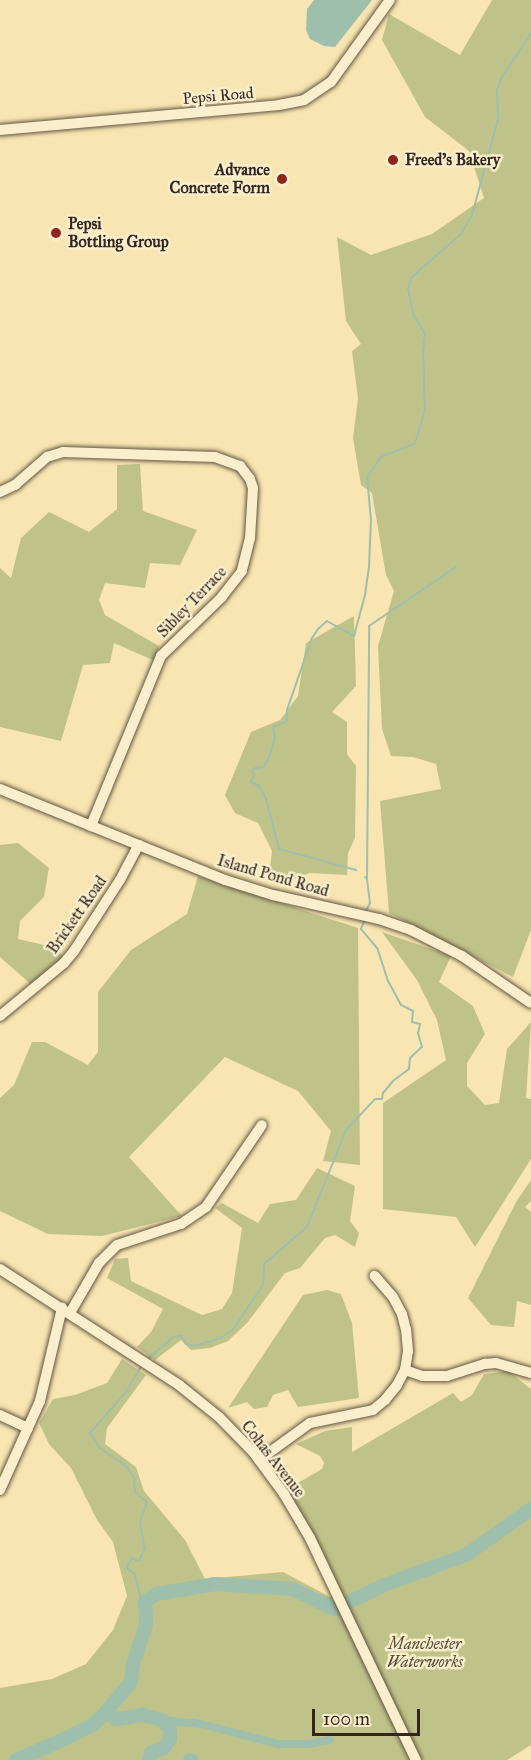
<!DOCTYPE html>
<html>
<head>
<meta charset="utf-8">
<style>
  body { margin:0 }
  #map { position:relative; width:531px; height:1760px; overflow:hidden; background:#f8e5b1; font-family:"IM FELL Great Primer",serif }
  div>[style] { position:absolute }
  .green>* { inset:0; background:#c0c389 }
  .water>* { inset:0; background:#9dbfac }
  .stream>* { height:2px; margin:-1px; padding:0 1px; transform-origin:1px; border-radius:1px; background:#9dbfac }
  .canal>* { height:8px; margin:-4px; padding:0 4px; transform-origin:4px; border-radius:4px; background:#9dbfac }
  .river>* { height:14px; margin:-7px; padding:0 7px; transform-origin:7px; border-radius:7px; background:#9dbfac }
  .roads { filter:drop-shadow(0 0 2px #645644) drop-shadow(0 0 2px #645644) }
  .minor>* { height:10px; margin:-5px; padding:0 5px; transform-origin:5px; border-radius:5px; background:#faeecc }
  .dots>* { width:16px; height:16px; translate:-50% -50%; box-sizing:border-box; border:3px solid #faeecc; border-radius:50% }
  span { translate:-50% -50%; white-space:nowrap; text-align:center; line-height:1.15; -webkit-text-stroke:5px #faeecc; paint-order:stroke }
  .street-label { font-size:16px; color:#32261f }
  .poi-label { font-size:16px; color:#32261f; font-weight:700 }
  .left { translate:0 -50%; text-align:left }
  .right { translate:-100% -50%; text-align:right }
  .park-label { font-size:16px; color:#564d3a; font-style:italic }
  .scale { position:absolute; left:312px; top:1709px; width:108px; height:27px; box-sizing:border-box; border:3px solid #32261f; border-top:0; padding-left:8px; font-size:18px; line-height:21px; white-space:nowrap; color:#32261f; -webkit-text-stroke:4px #faeecc; paint-order:stroke }
</style>
</head>
<body>
<div id="map">
  <div class="green">
    <i style="clip-path:polygon(492px 0,531px 0,531px 930px,513px 977px,389px 913px,380px 801px,441px 789px,436px 764px,413px 757px,391px 756px,382px 729px,378px 646px,394px 591px,386px 575px,372px 493px,361px 485px,353px 438px,358px 398px,352px 351px,361px 344px,346px 321px,337px 237px,371px 255px,432px 234px,484px 198px,469px 151px,425px 117px,382px 40px,389px 14px,460px 55px)"></i>
    <i style="clip-path:polygon(140px 464px,143px 511px,197px 530px,180px 565px,150px 563px,145px 588px,105px 583px,99px 600px,105px 615px,159px 646px,155px 661px,114px 643px,110px 663px,83px 665px,61px 741px,0 727px,0 568px,11px 578px,21px 538px,49px 512px,89px 532px,117px 509px,117px 465px)"></i>
    <i style="clip-path:polygon(354px 616px,356px 686px,332px 712px,347px 722px,347px 754px,356px 766px,355px 838px,348px 853px,347px 875px,310px 873px,279px 884px,270px 868px,272px 851px,258px 823px,235px 813px,225px 795px,251px 732px,280px 720px,298px 696px,306px 643px)"></i>
    <i style="clip-path:polygon(18px 843px,49px 868px,44px 897px,20px 921px,18px 939px,53px 947px,67px 959px,35px 988px,0 957px,0 845px)"></i>
    <i style="clip-path:polygon(198px 876px,358px 928px,360px 1165px,323px 1161px,331px 1131px,298px 1091px,225px 1057px,129px 1157px,182px 1216px,102px 1236px,48px 1234px,0 1211px,0 1098px,14px 1085px,32px 1042px,45px 1042px,88px 1065px,98px 1052px,98px 992px,131px 950px,187px 914px)"></i>
    <i style="clip-path:polygon(382px 932px,451px 956px,439px 982px,473px 1006px,485px 1034px,467px 1063px,467px 1086px,485px 1105px,499px 1103px,507px 1049px,531px 1022px,526px 1098px,531px 1099px,531px 1159px,475px 1247px,456px 1217px,383px 1209px,383px 1103px,446px 1060px,437px 1020px,417px 980px)"></i>
    <i style="clip-path:polygon(317px 1168px,355px 1186px,350px 1221px,359px 1233px,355px 1247px,335px 1235px,325px 1238px,300px 1268px,285px 1273px,247px 1323px,228px 1341px,210px 1348px,191px 1350px,181px 1340px,155px 1360px,137px 1347px,151px 1332px,163px 1309px,107px 1278px,115px 1259px,128px 1258px,131px 1281px,202px 1315px,222px 1309px,232px 1293px,242px 1228px,215px 1208px,222px 1203px,258px 1223px,270px 1204px,296px 1200px)"></i>
    <i style="clip-path:polygon(531px 1180px,531px 1201px,525px 1207px,531px 1212px,531px 1305px,517px 1301px,514px 1327px,491px 1325px,468px 1298px,516px 1202px)"></i>
    <i style="clip-path:polygon(327px 1290px,341px 1294px,352px 1323px,359px 1398px,298px 1407px,288px 1390px,273px 1395px,267px 1407px,254px 1409px,247px 1402px,228px 1408px,303px 1295px)"></i>
    <i style="clip-path:polygon(122px 1359px,146px 1375px,107px 1428px,105px 1444px,136px 1467px,144px 1491px,185px 1540px,205px 1579px,283px 1572px,330px 1597px,339px 1592px,285px 1490px,290px 1487px,275px 1466px,279px 1464px,286px 1478px,296px 1484px,322px 1469px,324px 1463px,320px 1456px,296px 1444px,325px 1431px,352px 1427px,352px 1452px,453px 1393px,461px 1402px,472px 1395px,484px 1374px,508px 1371px,531px 1389px,531px 1745px,507px 1760px,0 1760px,0 1688px,52px 1679px,86px 1664px,113px 1630px,127px 1596px,113px 1542px,97px 1520px,71px 1468px,49px 1444px,39px 1423px,53px 1399px,75px 1395px,107px 1383px)"></i>
  </div>
  <div class="water">
    <i style="clip-path:polygon(314px 0,372px 0,335px 47px,324px 46px,310px 39px,306px 30px,307px 9px)"></i>
  </div>
  <div class="stream">
    <i style="left:356px;top:870px;width:80px;rotate:-164.7deg"></i>
    <i style="left:279px;top:849px;width:52px;rotate:-104.6deg"></i>
    <i style="left:266px;top:799px;width:15px;rotate:-118deg"></i>
    <i style="left:259px;top:786px;width:9px;rotate:-153deg"></i>
    <i style="left:251px;top:782px;width:9px;rotate:-69deg"></i>
    <i style="left:254px;top:774px;width:3px;rotate:-135deg"></i>
    <i style="left:252px;top:772px;width:5px;rotate:-53deg"></i>
    <i style="left:255px;top:768px;width:9px;rotate:-6deg"></i>
    <i style="left:264px;top:767px;width:11px;rotate:-63deg"></i>
    <i style="left:269px;top:757px;width:20px;rotate:-72deg"></i>
    <i style="left:275px;top:738px;width:11px;rotate:-100deg"></i>
    <i style="left:273px;top:727px;width:15px;rotate:-23deg"></i>
    <i style="left:287px;top:721px;width:11px;rotate:-90deg"></i>
    <i style="left:287px;top:710px;width:76px;rotate:-70.9deg"></i>
    <i style="left:312px;top:638px;width:11px;rotate:-56deg"></i>
    <i style="left:318px;top:629px;width:12px;rotate:-42deg"></i>
    <i style="left:327px;top:621px;width:31px;rotate:29deg"></i>
    <i style="left:354px;top:636px;width:42px;rotate:-75deg"></i>
    <i style="left:365px;top:595px;width:29px;rotate:-82deg"></i>
    <i style="left:369px;top:566px;width:46px;rotate:-87.5deg"></i>
    <i style="left:371px;top:520px;width:43px;rotate:-95.3deg"></i>
    <i style="left:367px;top:477px;width:24px;rotate:-55deg"></i>
    <i style="left:381px;top:457px;width:37px;rotate:-22deg"></i>
    <i style="left:415px;top:443px;width:34px;rotate:-73deg"></i>
    <i style="left:425px;top:411px;width:60px;rotate:-91.9deg"></i>
    <i style="left:423px;top:351px;width:17px;rotate:-83deg"></i>
    <i style="left:425px;top:334px;width:23px;rotate:-121deg"></i>
    <i style="left:413px;top:314px;width:26px;rotate:-101deg"></i>
    <i style="left:408px;top:288px;width:12px;rotate:-70deg"></i>
    <i style="left:412px;top:277px;width:65px;rotate:-41.3deg"></i>
    <i style="left:461px;top:234px;width:22px;rotate:-60deg"></i>
    <i style="left:472px;top:215px;width:99px;rotate:-74.8deg"></i>
    <i style="left:498px;top:119px;width:29px;rotate:-92deg"></i>
    <i style="left:497px;top:90px;width:14px;rotate:-69deg"></i>
    <i style="left:502px;top:77px;width:53px;rotate:-56.6deg"></i>
    <i style="left:365px;top:877px;width:3px;rotate:45deg"></i>
    <i style="left:367px;top:879px;width:24px;rotate:83deg"></i>
    <i style="left:370px;top:903px;width:9px;rotate:117deg"></i>
    <i style="left:367px;top:879px;width:253px;rotate:-89.5deg"></i>
    <i style="left:369px;top:626px;width:105px;rotate:-34.1deg"></i>
    <i style="left:149px;top:1358px;width:32px;rotate:-41deg"></i>
    <i style="left:173px;top:1337px;width:8px;rotate:-7deg"></i>
    <i style="left:181px;top:1336px;width:9px;rotate:58deg"></i>
    <i style="left:186px;top:1344px;width:9px;rotate:13deg"></i>
    <i style="left:195px;top:1346px;width:28px;rotate:-18deg"></i>
    <i style="left:222px;top:1337px;width:14px;rotate:-36deg"></i>
    <i style="left:233px;top:1329px;width:53px;rotate:-55.7deg"></i>
    <i style="left:263px;top:1285px;width:21px;rotate:-87deg"></i>
    <i style="left:264px;top:1264px;width:57px;rotate:-40.7deg"></i>
    <i style="left:307px;top:1227px;width:105px;rotate:-68.1deg"></i>
    <i style="left:346px;top:1130px;width:42px;rotate:-46.9deg"></i>
    <i style="left:375px;top:1099px;width:7px"></i>
    <i style="left:382px;top:1099px;width:6px;rotate:-81deg"></i>
    <i style="left:383px;top:1093px;width:16px;rotate:-50deg"></i>
    <i style="left:393px;top:1081px;width:20px;rotate:-37deg"></i>
    <i style="left:409px;top:1069px;width:11px;rotate:-85deg"></i>
    <i style="left:410px;top:1058px;width:16px;rotate:-43deg"></i>
    <i style="left:422px;top:1047px;width:15px;rotate:-106deg"></i>
    <i style="left:418px;top:1033px;width:9px;rotate:-77deg"></i>
    <i style="left:420px;top:1024px;width:8px;rotate:-166deg"></i>
    <i style="left:412px;top:1022px;width:11px;rotate:-85deg"></i>
    <i style="left:413px;top:1011px;width:13px;rotate:-153deg"></i>
    <i style="left:401px;top:1005px;width:27px;rotate:-118deg"></i>
    <i style="left:388px;top:981px;width:35px;rotate:-108deg"></i>
    <i style="left:377px;top:948px;width:25px;rotate:-130deg"></i>
    <i style="left:361px;top:929px;width:9px;rotate:-69deg"></i>
    <i style="left:141px;top:1366px;width:30px;rotate:120deg"></i>
    <i style="left:126px;top:1392px;width:55px;rotate:131.3deg"></i>
    <i style="left:90px;top:1433px;width:18px;rotate:56deg"></i>
    <i style="left:100px;top:1448px;width:32px;rotate:35deg"></i>
    <i style="left:126px;top:1466px;width:14px;rotate:56deg"></i>
    <i style="left:134px;top:1478px;width:14px;rotate:86deg"></i>
    <i style="left:135px;top:1492px;width:16px;rotate:40deg"></i>
    <i style="left:147px;top:1502px;width:21px;rotate:109deg"></i>
    <i style="left:140px;top:1522px;width:27px;rotate:80deg"></i>
    <i style="left:145px;top:1549px;width:13px;rotate:117deg"></i>
    <i style="left:139px;top:1561px;width:9px;rotate:-159deg"></i>
    <i style="left:131px;top:1558px;width:11px;rotate:112deg"></i>
    <i style="left:127px;top:1568px;width:10px;rotate:37deg"></i>
    <i style="left:135px;top:1574px;width:23px;rotate:77deg"></i>
    <i style="left:140px;top:1596px;width:8px;rotate:50deg"></i>
  </div>
  <div class="canal">
    <i style="left:162px;top:1720px;width:39px;rotate:6deg"></i>
    <i style="left:201px;top:1724px;width:80px;rotate:14.6deg"></i>
    <i style="left:278px;top:1744px;width:31px"></i>
    <i style="left:309px;top:1744px;width:21px;rotate:-11deg"></i>
  </div>
  <div class="river">
    <i style="left:105px;top:1713px;width:13px;rotate:27deg"></i>
    <i style="left:117px;top:1719px;width:26px;rotate:-9deg"></i>
    <i style="left:143px;top:1715px;width:20px;rotate:15deg"></i>
    <i style="left:162px;top:1720px;width:12px;rotate:48deg"></i>
    <i style="left:170px;top:1729px;width:10px;rotate:90deg"></i>
    <i style="left:170px;top:1739px;width:11px;rotate:124deg"></i>
    <i style="left:164px;top:1748px;width:14px;rotate:159deg"></i>
    <i style="left:151px;top:1753px;width:7px;rotate:106deg"></i>
    <i style="left:16px;top:1760px;width:56px;rotate:-23.3deg"></i>
    <i style="left:67px;top:1738px;width:30px;rotate:-27deg"></i>
    <i style="left:94px;top:1724px;width:16px;rotate:-45deg"></i>
    <i style="left:105px;top:1713px;width:40px;rotate:-50deg"></i>
    <i style="left:131px;top:1682px;width:18px;rotate:-84deg"></i>
    <i style="left:133px;top:1664px;width:41px;rotate:-71.6deg"></i>
    <i style="left:146px;top:1625px;width:23px;rotate:-92deg"></i>
    <i style="left:145px;top:1602px;width:14px;rotate:-36deg"></i>
    <i style="left:156px;top:1594px;width:60px;rotate:-9.6deg"></i>
    <i style="left:215px;top:1584px;width:78px;rotate:3.7deg"></i>
    <i style="left:293px;top:1589px;width:46px;rotate:26deg"></i>
    <i style="left:334px;top:1609px;width:59px;rotate:-25.3deg"></i>
    <i style="left:387px;top:1584px;width:84px;rotate:-20.2deg"></i>
    <i style="left:466px;top:1555px;width:80px;rotate:-35.3deg"></i>
    <i style="left:190px;top:1760px;width:1px"></i>
  </div>
  <div class="roads">
    <div class="minor">
      <i style="left:0;top:130px;width:280px;rotate:-5.1deg"></i>
      <i style="left:279px;top:105px;width:25px;rotate:-11deg"></i>
      <i style="left:304px;top:100px;width:32px;rotate:-34deg"></i>
      <i style="left:331px;top:82px;width:101px;rotate:-54.3deg"></i>
      <i style="left:0;top:492px;width:17px;rotate:-25deg"></i>
      <i style="left:15px;top:485px;width:43px;rotate:-41.2deg"></i>
      <i style="left:47px;top:457px;width:17px;rotate:-17deg"></i>
      <i style="left:63px;top:452px;width:152px;rotate:1.9deg"></i>
      <i style="left:215px;top:457px;width:27px;rotate:20deg"></i>
      <i style="left:240px;top:466px;width:16px;rotate:52deg"></i>
      <i style="left:250px;top:479px;width:9px;rotate:72deg"></i>
      <i style="left:253px;top:488px;width:50px;rotate:93.4deg"></i>
      <i style="left:250px;top:538px;width:34px;rotate:104deg"></i>
      <i style="left:242px;top:571px;width:33px;rotate:128deg"></i>
      <i style="left:222px;top:597px;width:85px;rotate:136deg"></i>
      <i style="left:161px;top:656px;width:184px;rotate:112.4deg"></i>
      <i style="left:0;top:789px;width:243px;rotate:22deg"></i>
      <i style="left:225px;top:880px;width:50px;rotate:17.4deg"></i>
      <i style="left:273px;top:895px;width:109px;rotate:12.8deg"></i>
      <i style="left:379px;top:919px;width:34px;rotate:19deg"></i>
      <i style="left:411px;top:930px;width:57px;rotate:27deg"></i>
      <i style="left:462px;top:956px;width:83px;rotate:34.3deg"></i>
      <i style="left:0;top:1016px;width:83px;rotate:-39.6deg"></i>
      <i style="left:64px;top:963px;width:16px;rotate:-50deg"></i>
      <i style="left:74px;top:951px;width:85px;rotate:-57.1deg"></i>
      <i style="left:120px;top:880px;width:40px;rotate:-62deg"></i>
      <i style="left:0;top:1269px;width:213px;rotate:32.9deg"></i>
      <i style="left:179px;top:1385px;width:51px;rotate:38.7deg"></i>
      <i style="left:219px;top:1417px;width:50px;rotate:45.8deg"></i>
      <i style="left:254px;top:1453px;width:51px;rotate:53.8deg"></i>
      <i style="left:284px;top:1494px;width:51px;rotate:59.4deg"></i>
      <i style="left:310px;top:1538px;width:246px;rotate:64.5deg"></i>
      <i style="left:70px;top:1313px;width:58px;rotate:-59.9deg"></i>
      <i style="left:99px;top:1263px;width:25px;rotate:-45deg"></i>
      <i style="left:117px;top:1245px;width:67px;rotate:-18.2deg"></i>
      <i style="left:181px;top:1224px;width:30px;rotate:-34deg"></i>
      <i style="left:206px;top:1207px;width:99px;rotate:-55.7deg"></i>
      <i style="left:405px;top:1370px;width:18px;rotate:19deg"></i>
      <i style="left:422px;top:1376px;width:25px"></i>
      <i style="left:447px;top:1376px;width:40px;rotate:-18deg"></i>
      <i style="left:485px;top:1364px;width:11px;rotate:-5deg"></i>
      <i style="left:496px;top:1363px;width:36px;rotate:16deg"></i>
      <i style="left:0;top:1415px;width:31px;rotate:25deg"></i>
      <i style="left:259px;top:1460px;width:63px;rotate:-36deg"></i>
      <i style="left:310px;top:1423px;width:64px;rotate:-11.7deg"></i>
      <i style="left:373px;top:1410px;width:16px;rotate:-40deg"></i>
      <i style="left:385px;top:1400px;width:19px;rotate:-51deg"></i>
      <i style="left:397px;top:1385px;width:17px;rotate:-62deg"></i>
      <i style="left:405px;top:1370px;width:19px;rotate:-81deg"></i>
      <i style="left:408px;top:1351px;width:21px;rotate:-95deg"></i>
      <i style="left:406px;top:1330px;width:16px;rotate:-104deg"></i>
      <i style="left:402px;top:1314px;width:19px;rotate:-118deg"></i>
      <i style="left:393px;top:1297px;width:28px;rotate:-131deg"></i>
      <i style="left:0;top:1490px;width:98px;rotate:-65.8deg"></i>
      <i style="left:40px;top:1401px;width:96px;rotate:-76.7deg"></i>
    </div>
  </div>
  <div class="dots">
    <i style="left:393px;top:160px;background:#8f2418"></i>
    <i style="left:282px;top:179px;background:#8f2418"></i>
    <i style="left:56px;top:233px;background:#8f2418"></i>
  </div>
  <div class="street-label">
    <span style="left:218px;top:96px;rotate:-5deg">Pepsi Road</span>
    <span style="left:192px;top:602px;rotate:-46deg">Sibley Terrace</span>
    <span style="left:273px;top:876px;rotate:16deg">Island Pond Road</span>
    <span style="left:77px;top:915px;rotate:-55deg">Brickett Road</span>
    <span style="left:273px;top:1459px;rotate:52deg">Cohas Avenue</span>
  </div>
  <div class="poi-label">
    <span class="left" style="left:405px;top:160px">Freed's Bakery</span>
    <span class="right" style="left:270px;top:179px">Advance<br>Concrete Form</span>
    <span class="left" style="left:68px;top:233px">Pepsi<br>Bottling Group</span>
  </div>
  <div class="park-label">
    <span style="left:425px;top:1653px">Manchester<br>Waterworks</span>
  </div>
  <div class="scale">100 m</div>
</div>
</body>
</html>
